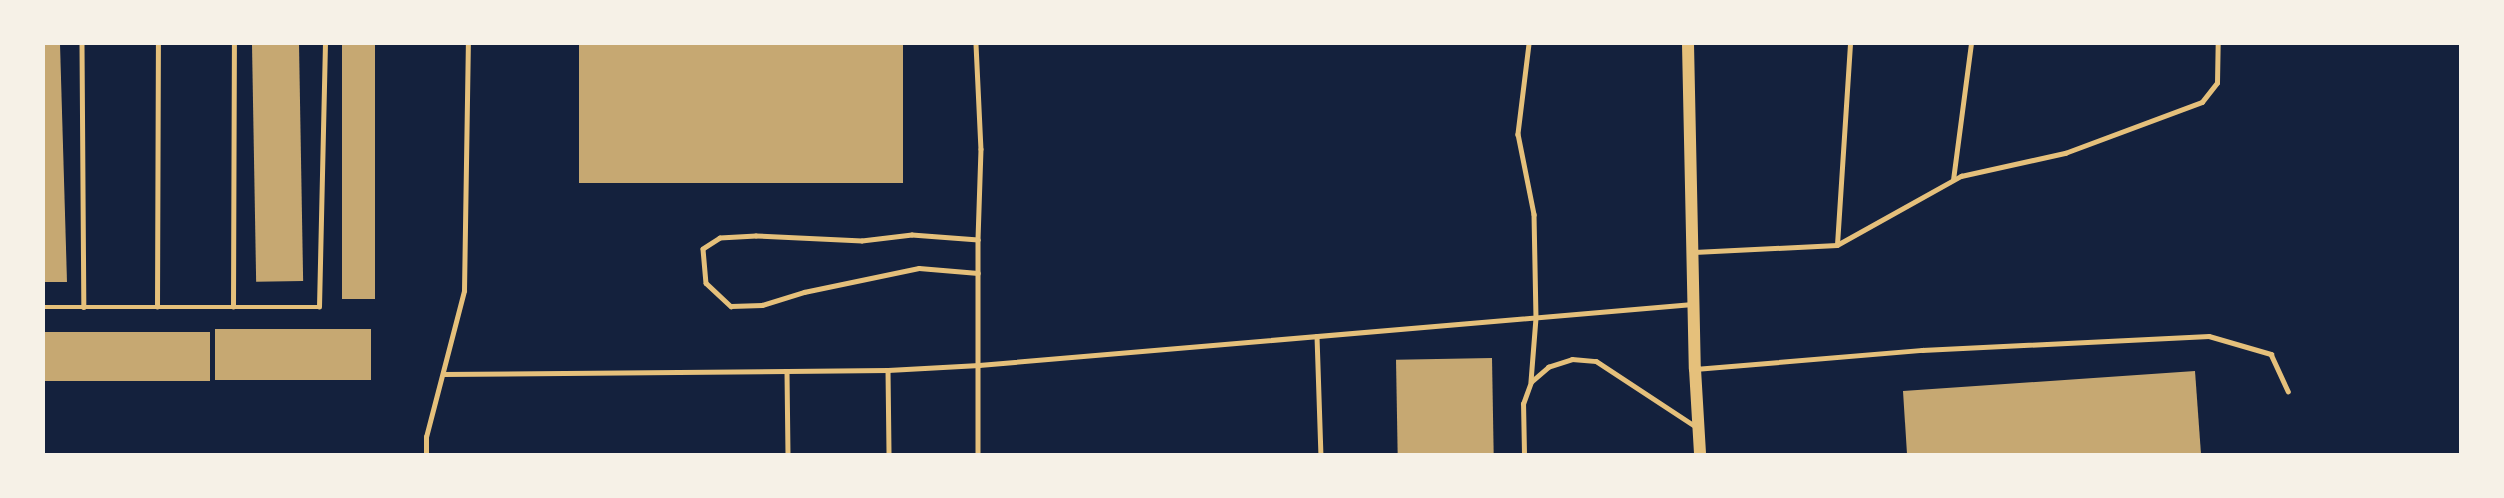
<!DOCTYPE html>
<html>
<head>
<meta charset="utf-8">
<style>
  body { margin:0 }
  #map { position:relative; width:2504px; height:498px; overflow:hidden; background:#14213d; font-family:"Fira Sans Condensed",sans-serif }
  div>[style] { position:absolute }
  .building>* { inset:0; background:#c6a872; transform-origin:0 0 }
  .service>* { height:4.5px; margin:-2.25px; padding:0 2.25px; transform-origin:2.25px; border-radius:2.25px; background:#e5c07b }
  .secondary>* { height:12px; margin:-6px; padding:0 6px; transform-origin:6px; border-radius:6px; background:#e5c07b }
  span { translate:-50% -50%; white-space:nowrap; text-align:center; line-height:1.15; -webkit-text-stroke:5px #f6f1e7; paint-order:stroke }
  .frame { position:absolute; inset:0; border:45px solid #f6f1e7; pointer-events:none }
</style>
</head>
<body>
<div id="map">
  <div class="building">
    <i style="clip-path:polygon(44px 44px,60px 44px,67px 282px,44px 282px)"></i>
    <i style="left:299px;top:44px;width:237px;height:47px;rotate:89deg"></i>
    <i style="left:342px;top:44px;width:33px;height:255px"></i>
    <i style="left:579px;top:44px;width:324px;height:139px"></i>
    <i style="left:371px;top:329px;width:51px;height:156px;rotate:90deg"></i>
    <i style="left:210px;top:332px;width:49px;height:166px;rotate:90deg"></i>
    <i style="left:1492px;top:358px;width:96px;height:96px;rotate:89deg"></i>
    <i style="clip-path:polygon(2195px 371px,2201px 454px,1907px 454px,1903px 391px)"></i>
  </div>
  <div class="service">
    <i style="left:82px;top:44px;width:263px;rotate:89.6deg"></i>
    <i style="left:976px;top:44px;width:105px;rotate:87.3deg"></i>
    <i style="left:981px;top:149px;width:91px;rotate:91.9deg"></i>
    <i style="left:978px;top:240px;width:214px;rotate:90deg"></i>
    <i style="left:1529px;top:44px;width:91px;rotate:97deg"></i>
    <i style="left:1518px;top:134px;width:82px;rotate:78.7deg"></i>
    <i style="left:1534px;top:214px;width:104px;rotate:88.9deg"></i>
    <i style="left:1536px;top:318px;width:64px;rotate:94.5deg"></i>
    <i style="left:1953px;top:180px;width:137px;rotate:-82.5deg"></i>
    <i style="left:978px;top:240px;width:66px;rotate:-175.7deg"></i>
    <i style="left:912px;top:235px;width:50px;rotate:173.2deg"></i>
    <i style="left:862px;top:241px;width:106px;rotate:-177.3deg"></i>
    <i style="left:756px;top:236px;width:36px;rotate:177deg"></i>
    <i style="left:720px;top:238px;width:20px;rotate:147deg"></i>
    <i style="left:703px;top:249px;width:34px;rotate:85deg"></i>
    <i style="left:706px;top:283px;width:34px;rotate:43deg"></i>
    <i style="left:731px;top:306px;width:31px;rotate:-2deg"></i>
    <i style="left:762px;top:305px;width:44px;rotate:-17.2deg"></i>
    <i style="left:804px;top:292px;width:117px;rotate:-11.8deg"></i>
    <i style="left:919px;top:268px;width:59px;rotate:4.8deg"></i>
    <i style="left:1837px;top:245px;width:201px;rotate:-86.3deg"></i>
    <i style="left:1694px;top:252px;width:143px;rotate:-2.8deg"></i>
    <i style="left:1837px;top:245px;width:142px;rotate:-29.1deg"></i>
    <i style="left:1961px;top:176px;width:107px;rotate:-12.5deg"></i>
    <i style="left:2065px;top:153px;width:146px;rotate:-20.4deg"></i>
    <i style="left:2202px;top:102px;width:24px;rotate:-52deg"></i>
    <i style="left:2217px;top:83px;width:39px;rotate:-89deg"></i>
    <i style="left:44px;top:307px;width:275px"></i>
    <i style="left:319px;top:307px;width:263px;rotate:-88.7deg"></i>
    <i style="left:157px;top:307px;width:263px;rotate:-89.8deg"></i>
    <i style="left:233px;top:307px;width:263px;rotate:-89.8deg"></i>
    <i style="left:1317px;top:336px;width:118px;rotate:88.1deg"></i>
    <i style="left:1695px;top:369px;width:228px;rotate:-4.8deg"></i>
    <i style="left:1922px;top:350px;width:287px;rotate:-2.8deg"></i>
    <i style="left:2209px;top:336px;width:65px;rotate:16.2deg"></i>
    <i style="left:2271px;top:354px;width:41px;rotate:65.3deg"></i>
    <i style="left:888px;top:370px;width:84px;rotate:89.3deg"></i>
    <i style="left:787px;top:372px;width:82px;rotate:89.3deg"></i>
    <i style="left:443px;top:374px;width:445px;rotate:-0.5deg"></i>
    <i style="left:888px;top:370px;width:91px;rotate:-3.1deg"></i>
    <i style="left:979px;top:365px;width:716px;rotate:-4.89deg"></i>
    <i style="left:426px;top:454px;width:17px;rotate:-90deg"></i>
    <i style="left:426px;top:437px;width:151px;rotate:-75.4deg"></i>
    <i style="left:464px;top:291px;width:247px;rotate:-89.1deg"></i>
    <i style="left:1524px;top:454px;width:50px;rotate:-91.1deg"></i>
    <i style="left:1523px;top:404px;width:23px;rotate:-70deg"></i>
    <i style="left:1531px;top:382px;width:23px;rotate:-41deg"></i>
    <i style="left:1548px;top:367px;width:25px;rotate:-18deg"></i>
    <i style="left:1572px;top:359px;width:24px;rotate:5deg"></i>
    <i style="left:1596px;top:361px;width:118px;rotate:33.3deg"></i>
  </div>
  <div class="secondary">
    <i style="left:1688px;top:44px;width:325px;rotate:88.8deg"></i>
    <i style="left:1695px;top:369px;width:85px;rotate:86.6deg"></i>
  </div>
  <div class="frame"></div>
</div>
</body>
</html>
